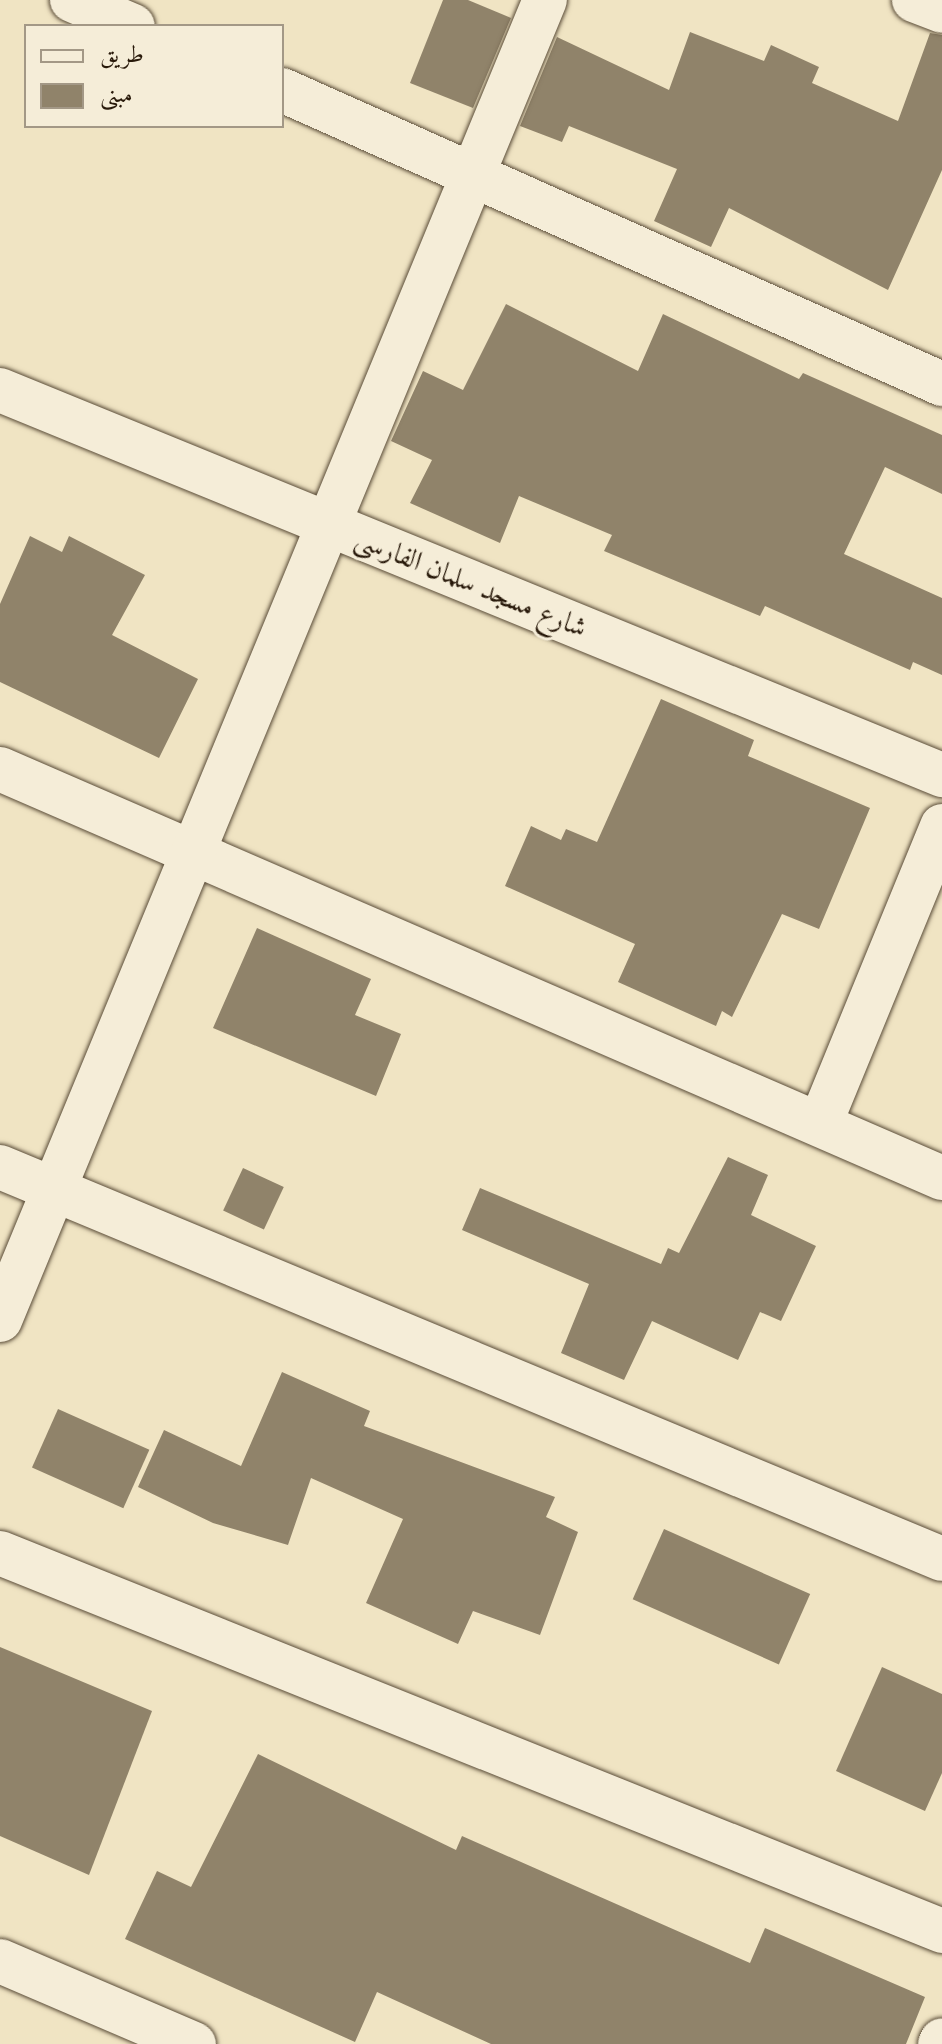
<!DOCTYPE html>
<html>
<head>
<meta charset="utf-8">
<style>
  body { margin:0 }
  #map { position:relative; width:942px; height:2044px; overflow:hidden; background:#f0e4c3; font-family:Cardo,Amiri,serif }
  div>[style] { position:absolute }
  .building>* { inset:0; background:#90836a; transform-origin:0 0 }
  .roads { filter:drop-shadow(0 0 2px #5a4c38) drop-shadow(0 0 2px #5a4c38) }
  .minor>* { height:44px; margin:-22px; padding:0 22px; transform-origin:22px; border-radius:22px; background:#f5edd8 }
  .tertiary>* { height:44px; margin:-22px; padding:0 22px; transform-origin:22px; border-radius:22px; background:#f5edd8 }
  span { translate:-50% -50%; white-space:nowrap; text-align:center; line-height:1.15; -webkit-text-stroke:6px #f5edd8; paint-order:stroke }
  .street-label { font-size:28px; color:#28190a }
  .legend { position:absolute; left:24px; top:24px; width:260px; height:104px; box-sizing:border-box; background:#f5edd8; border:2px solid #a39886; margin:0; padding:10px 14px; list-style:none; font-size:24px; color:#28190a }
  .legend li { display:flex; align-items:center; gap:16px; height:40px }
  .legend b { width:40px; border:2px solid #a39886 }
</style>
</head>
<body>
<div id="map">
  <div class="building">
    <i style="clip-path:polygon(443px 0,468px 0,511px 18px,473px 108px,410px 83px)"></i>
    <i style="clip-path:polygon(690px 32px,764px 61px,771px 45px,819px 67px,812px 83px,898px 121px,930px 33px,942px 35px,942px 170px,888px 290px,729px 208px,711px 247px,654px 221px,677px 169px,569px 126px,562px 142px,520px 126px,557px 37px,669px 90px)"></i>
    <i style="clip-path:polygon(506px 304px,638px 371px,663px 314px,799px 379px,803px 373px,942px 435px,942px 494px,885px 467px,844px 554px,942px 598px,942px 675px,913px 662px,910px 670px,765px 606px,760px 616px,604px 551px,612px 535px,519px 496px,500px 543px,410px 503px,432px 460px,391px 441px,423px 371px,463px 390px)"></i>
    <i style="clip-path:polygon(30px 536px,62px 552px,69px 536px,145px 575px,112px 635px,198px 679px,159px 758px,0 682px,0 604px)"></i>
    <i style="clip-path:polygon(661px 699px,754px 740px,748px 756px,870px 808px,819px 929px,782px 914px,732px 1017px,722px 1011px,716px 1026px,618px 982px,635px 944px,505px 886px,531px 826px,561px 840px,566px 829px,597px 842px)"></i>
    <i style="clip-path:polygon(257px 928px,371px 979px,355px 1015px,401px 1034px,376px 1096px,213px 1028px)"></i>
    <i style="clip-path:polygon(728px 1157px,768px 1175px,751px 1215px,816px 1246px,781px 1321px,760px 1312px,738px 1360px,652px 1321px,624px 1380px,561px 1353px,589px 1284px,462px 1230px,480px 1188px,661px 1264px,668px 1248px,679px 1253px)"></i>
    <i style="left:243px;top:1168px;width:45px;height:47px;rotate:25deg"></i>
    <i style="clip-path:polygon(282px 1372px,370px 1411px,364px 1426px,555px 1497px,546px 1517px,578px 1532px,540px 1635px,473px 1611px,458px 1644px,366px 1603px,403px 1519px,311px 1478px,288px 1545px,213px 1523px,138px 1487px,164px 1430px,241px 1466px)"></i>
    <i style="left:58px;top:1409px;width:100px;height:64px;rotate:24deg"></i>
    <i style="left:664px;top:1529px;width:160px;height:77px;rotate:24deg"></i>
    <i style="clip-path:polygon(0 1647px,152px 1711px,89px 1875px,0 1836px)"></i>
    <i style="clip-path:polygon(882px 1667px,942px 1694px,942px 1773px,925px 1811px,836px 1771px)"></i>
    <i style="clip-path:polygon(258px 1754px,456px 1850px,462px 1836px,750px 1963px,765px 1928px,925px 1997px,906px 2044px,491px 2044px,377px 1992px,355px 2042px,125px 1939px,157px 1871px,191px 1887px)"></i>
  </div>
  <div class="roads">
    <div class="minor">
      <i style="left:72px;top:0;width:66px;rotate:23.1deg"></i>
      <i style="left:914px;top:0;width:30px;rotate:21deg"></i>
      <i style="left:282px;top:90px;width:723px;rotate:24.01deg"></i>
      <i style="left:0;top:390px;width:1018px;rotate:22.23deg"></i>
      <i style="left:0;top:769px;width:1027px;rotate:23.47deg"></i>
      <i style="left:820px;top:1124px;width:322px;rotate:-67.7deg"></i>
      <i style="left:0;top:1320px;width:1428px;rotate:-67.57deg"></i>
      <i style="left:0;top:1553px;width:1015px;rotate:21.86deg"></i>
      <i style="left:0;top:1961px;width:211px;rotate:23.2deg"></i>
      <i style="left:940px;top:2044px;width:4px;rotate:-63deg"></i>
    </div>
    <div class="tertiary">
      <i style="left:0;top:1167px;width:1020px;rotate:22.59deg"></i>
    </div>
  </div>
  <div class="street-label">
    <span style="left:471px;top:583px;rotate:22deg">شارع مسجد سلمان الفارسى</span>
  </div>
  <ul class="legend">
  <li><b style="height:10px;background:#f5edd8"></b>طريق</li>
  <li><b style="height:22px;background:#90836a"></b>مبنى</li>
  </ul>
</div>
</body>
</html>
